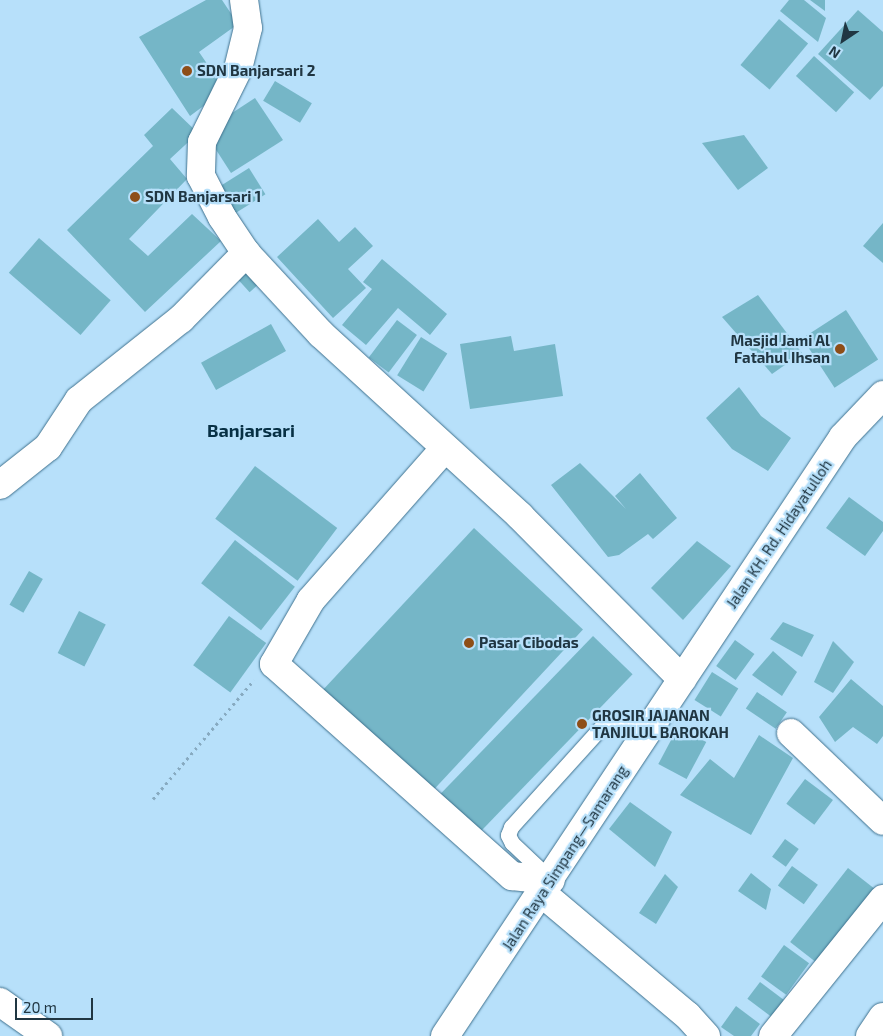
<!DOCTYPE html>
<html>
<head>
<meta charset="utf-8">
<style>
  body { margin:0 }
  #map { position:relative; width:883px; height:1036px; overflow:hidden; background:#b7e0fa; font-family:"Exo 2",sans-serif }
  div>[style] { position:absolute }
  .building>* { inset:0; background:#75b6c7; transform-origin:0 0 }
  .path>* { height:3px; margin-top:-1.5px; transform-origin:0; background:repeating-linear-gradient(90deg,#87aac0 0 2.5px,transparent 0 6.5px) }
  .roads { filter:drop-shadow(0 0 1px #3f718e) drop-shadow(0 0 1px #3f718e) }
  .service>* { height:15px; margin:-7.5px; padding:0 7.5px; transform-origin:7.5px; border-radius:7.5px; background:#fff }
  .minor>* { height:28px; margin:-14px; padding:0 14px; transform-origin:14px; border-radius:14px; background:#fff }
  .secondary>* { height:28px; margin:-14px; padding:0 14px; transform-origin:14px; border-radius:14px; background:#fff }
  .dots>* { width:14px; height:14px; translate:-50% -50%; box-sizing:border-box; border:2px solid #b7e0fa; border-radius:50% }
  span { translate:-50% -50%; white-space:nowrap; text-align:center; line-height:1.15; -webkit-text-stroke:4.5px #b7e0fa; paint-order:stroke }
  .poi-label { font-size:15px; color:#203642; font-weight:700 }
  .left { translate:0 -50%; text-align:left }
  .right { translate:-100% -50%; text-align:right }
  .street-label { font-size:15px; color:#203642 }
  .quarter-label { font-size:18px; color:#073044; font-weight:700 }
  .north { position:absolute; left:818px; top:15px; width:50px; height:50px; -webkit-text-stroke:4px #b7e0fa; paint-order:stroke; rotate:214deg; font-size:14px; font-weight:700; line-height:20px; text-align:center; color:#203642 }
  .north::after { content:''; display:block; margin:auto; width:18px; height:22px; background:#203642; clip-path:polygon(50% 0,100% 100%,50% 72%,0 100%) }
  .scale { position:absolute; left:15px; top:998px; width:78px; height:22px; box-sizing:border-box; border:2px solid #203642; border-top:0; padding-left:6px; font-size:15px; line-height:18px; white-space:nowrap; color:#203642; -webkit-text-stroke:4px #b7e0fa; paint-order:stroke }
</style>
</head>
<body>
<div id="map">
  <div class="building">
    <i style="clip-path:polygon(206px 0,222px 0,238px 24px,199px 52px,225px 90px,190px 116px,139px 37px)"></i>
    <i style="clip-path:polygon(789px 0,804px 0,826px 18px,818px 42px,780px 11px)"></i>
    <i style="clip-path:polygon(810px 0,825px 0,825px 11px)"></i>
    <i style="clip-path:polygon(858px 10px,883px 32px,883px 86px,870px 100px,818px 54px)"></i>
    <i style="left:779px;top:19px;width:38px;height:60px;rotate:40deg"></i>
    <i style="left:814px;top:56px;width:54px;height:27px;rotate:42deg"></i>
    <i style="left:275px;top:81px;width:43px;height:23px;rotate:31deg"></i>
    <i style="clip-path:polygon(255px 98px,283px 140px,231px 173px,213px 145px,232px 113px)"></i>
    <i style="clip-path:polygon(172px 108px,198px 133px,170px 159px,187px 179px,129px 239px,148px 256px,192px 214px,221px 241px,145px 312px,67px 230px,153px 146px,144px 135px)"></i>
    <i style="clip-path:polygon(744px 135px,768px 168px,738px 190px,702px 143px)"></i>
    <i style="left:249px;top:168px;width:31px;height:38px;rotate:58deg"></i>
    <i style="clip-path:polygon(318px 219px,339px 242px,355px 227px,373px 246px,348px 269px,366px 288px,333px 318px,277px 257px)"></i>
    <i style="clip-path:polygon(883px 223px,883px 263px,863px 246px)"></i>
    <i style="left:39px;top:238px;width:95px;height:46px;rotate:41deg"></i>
    <i style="clip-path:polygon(382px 259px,447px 314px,430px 335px,398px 308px,366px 345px,342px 325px,372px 289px,363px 282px)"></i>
    <i style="left:247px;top:261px;width:25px;height:19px;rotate:48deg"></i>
    <i style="clip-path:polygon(758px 295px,802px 353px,772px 374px,722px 317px)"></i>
    <i style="left:846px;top:310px;width:59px;height:52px;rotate:57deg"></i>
    <i style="left:397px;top:320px;width:25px;height:47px;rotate:37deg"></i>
    <i style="left:271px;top:324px;width:31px;height:80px;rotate:61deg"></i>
    <i style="clip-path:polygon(511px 336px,514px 351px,555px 344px,563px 396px,470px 409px,460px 344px)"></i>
    <i style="left:421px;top:337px;width:31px;height:45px;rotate:32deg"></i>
    <i style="clip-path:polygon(739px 387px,761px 416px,791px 438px,768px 471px,732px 449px,706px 418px)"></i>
    <i style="clip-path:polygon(580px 463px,626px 509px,615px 496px,640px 473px,677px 518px,653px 539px,648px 534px,619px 555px,608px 557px,551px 485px)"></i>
    <i style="left:255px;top:466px;width:103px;height:66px;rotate:37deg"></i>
    <i style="clip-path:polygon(849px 497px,883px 522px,883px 531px,865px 556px,826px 528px)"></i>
    <i style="left:474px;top:528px;width:149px;height:223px;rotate:43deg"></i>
    <i style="left:235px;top:540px;width:76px;height:55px;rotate:38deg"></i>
    <i style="clip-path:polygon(697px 541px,731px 566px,683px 620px,651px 588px)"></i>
    <i style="left:29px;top:571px;width:16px;height:39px;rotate:30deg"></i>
    <i style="left:79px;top:611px;width:30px;height:47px;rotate:27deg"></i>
    <i style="left:229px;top:616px;width:46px;height:61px;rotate:36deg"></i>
    <i style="clip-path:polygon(783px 622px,814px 635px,802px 657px,770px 639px)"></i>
    <i style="left:593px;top:636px;width:55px;height:226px;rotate:44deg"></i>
    <i style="left:735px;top:640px;width:24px;height:32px;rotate:36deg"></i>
    <i style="clip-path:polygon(833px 641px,854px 662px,833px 693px,814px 682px)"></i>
    <i style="clip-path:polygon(773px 651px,797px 672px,782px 696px,752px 675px)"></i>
    <i style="left:712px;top:672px;width:31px;height:33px;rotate:32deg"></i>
    <i style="clip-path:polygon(851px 679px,883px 706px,883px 736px,877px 744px,853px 727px,835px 742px,819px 717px)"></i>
    <i style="left:757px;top:692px;width:36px;height:20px;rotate:34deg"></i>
    <i style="left:678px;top:727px;width:32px;height:42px;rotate:28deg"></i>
    <i style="clip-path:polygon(759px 735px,793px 758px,751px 835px,680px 795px,710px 759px,734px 778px)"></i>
    <i style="left:805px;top:779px;width:35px;height:31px;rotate:37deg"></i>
    <i style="clip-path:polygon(630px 802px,672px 832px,655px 867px,609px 829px)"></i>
    <i style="left:785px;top:839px;width:17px;height:22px;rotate:36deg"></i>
    <i style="left:792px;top:866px;width:32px;height:24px;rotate:36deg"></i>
    <i style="left:848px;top:868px;width:39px;height:94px;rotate:38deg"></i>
    <i style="clip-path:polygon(751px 873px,771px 889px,766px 910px,738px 891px)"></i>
    <i style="clip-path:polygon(665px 874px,678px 887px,656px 924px,639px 913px)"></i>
    <i style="left:784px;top:945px;width:31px;height:39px;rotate:36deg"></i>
    <i style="left:760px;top:982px;width:30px;height:21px;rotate:37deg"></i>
    <i style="clip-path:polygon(736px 1006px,760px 1024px,751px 1036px,734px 1036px,721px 1027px)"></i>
  </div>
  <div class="path">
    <i style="left:153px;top:799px;width:156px;rotate:-49.7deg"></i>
  </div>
  <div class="roads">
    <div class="service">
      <i style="left:548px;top:877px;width:50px;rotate:-136.6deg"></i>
      <i style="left:512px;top:843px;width:9px;rotate:-117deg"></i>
      <i style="left:508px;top:835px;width:9px;rotate:-69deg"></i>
      <i style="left:511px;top:827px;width:142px;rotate:-47.9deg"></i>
      <i style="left:606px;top:722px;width:16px"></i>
      <i style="left:622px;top:722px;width:27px;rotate:28deg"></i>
    </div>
    <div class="minor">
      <i style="left:244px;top:0;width:28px;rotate:82deg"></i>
      <i style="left:248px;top:28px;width:42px;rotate:103.7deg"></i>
      <i style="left:238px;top:69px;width:81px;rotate:116.3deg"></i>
      <i style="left:202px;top:142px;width:34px;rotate:92deg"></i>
      <i style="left:201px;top:176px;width:46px;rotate:62.9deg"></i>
      <i style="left:222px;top:217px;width:43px;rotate:56.3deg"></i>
      <i style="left:246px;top:253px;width:110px;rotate:47.2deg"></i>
      <i style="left:321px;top:334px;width:270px;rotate:42.4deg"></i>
      <i style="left:520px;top:516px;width:230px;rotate:45.2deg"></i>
      <i style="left:445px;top:448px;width:203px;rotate:131.4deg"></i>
      <i style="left:311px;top:600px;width:74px;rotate:120deg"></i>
      <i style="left:274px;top:664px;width:319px;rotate:41.7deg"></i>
      <i style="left:512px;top:876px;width:39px;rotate:6deg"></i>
      <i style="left:0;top:485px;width:61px;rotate:-38.4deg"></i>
      <i style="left:48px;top:447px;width:56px;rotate:-56.6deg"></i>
      <i style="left:79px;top:400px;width:130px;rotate:-38.5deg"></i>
      <i style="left:181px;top:319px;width:93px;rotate:-45.4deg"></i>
      <i style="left:791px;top:733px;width:127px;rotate:43.7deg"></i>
      <i style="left:543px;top:894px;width:189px;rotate:40.1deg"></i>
      <i style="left:688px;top:1016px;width:27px;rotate:48deg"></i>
      <i style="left:0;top:1002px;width:59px;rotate:35.3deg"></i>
      <i style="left:773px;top:1036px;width:176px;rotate:-51.2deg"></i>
      <i style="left:870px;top:1036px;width:23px;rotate:-56deg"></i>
    </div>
    <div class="secondary">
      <i style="left:445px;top:1036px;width:719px;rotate:-56.4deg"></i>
      <i style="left:843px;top:437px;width:58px;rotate:-46.4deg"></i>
    </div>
  </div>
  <div class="dots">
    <i style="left:187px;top:71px;background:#8e4e18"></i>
    <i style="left:135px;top:197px;background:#8e4e18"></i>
    <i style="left:840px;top:349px;background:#8e4e18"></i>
    <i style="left:469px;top:643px;background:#8e4e18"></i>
    <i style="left:582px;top:724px;background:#8e4e18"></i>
  </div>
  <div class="poi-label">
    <span class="left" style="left:197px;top:71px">SDN Banjarsari 2</span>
    <span class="left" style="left:145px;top:197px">SDN Banjarsari 1</span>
    <span class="right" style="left:830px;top:349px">Masjid Jami Al<br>Fatahul Ihsan</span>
    <span class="left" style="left:479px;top:643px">Pasar Cibodas</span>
    <span class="left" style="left:592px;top:724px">GROSIR JAJANAN<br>TANJILUL BAROKAH</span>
  </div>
  <div class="street-label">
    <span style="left:779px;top:534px;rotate:-56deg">Jalan KH. Rd. Hidayatulloh</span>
    <span style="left:565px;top:858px;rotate:-57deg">Jalan Raya Simpang—Samarang</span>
  </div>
  <div class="quarter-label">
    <span style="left:251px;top:430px">Banjarsari</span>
  </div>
  <div class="north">N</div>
  <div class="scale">20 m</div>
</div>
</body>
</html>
